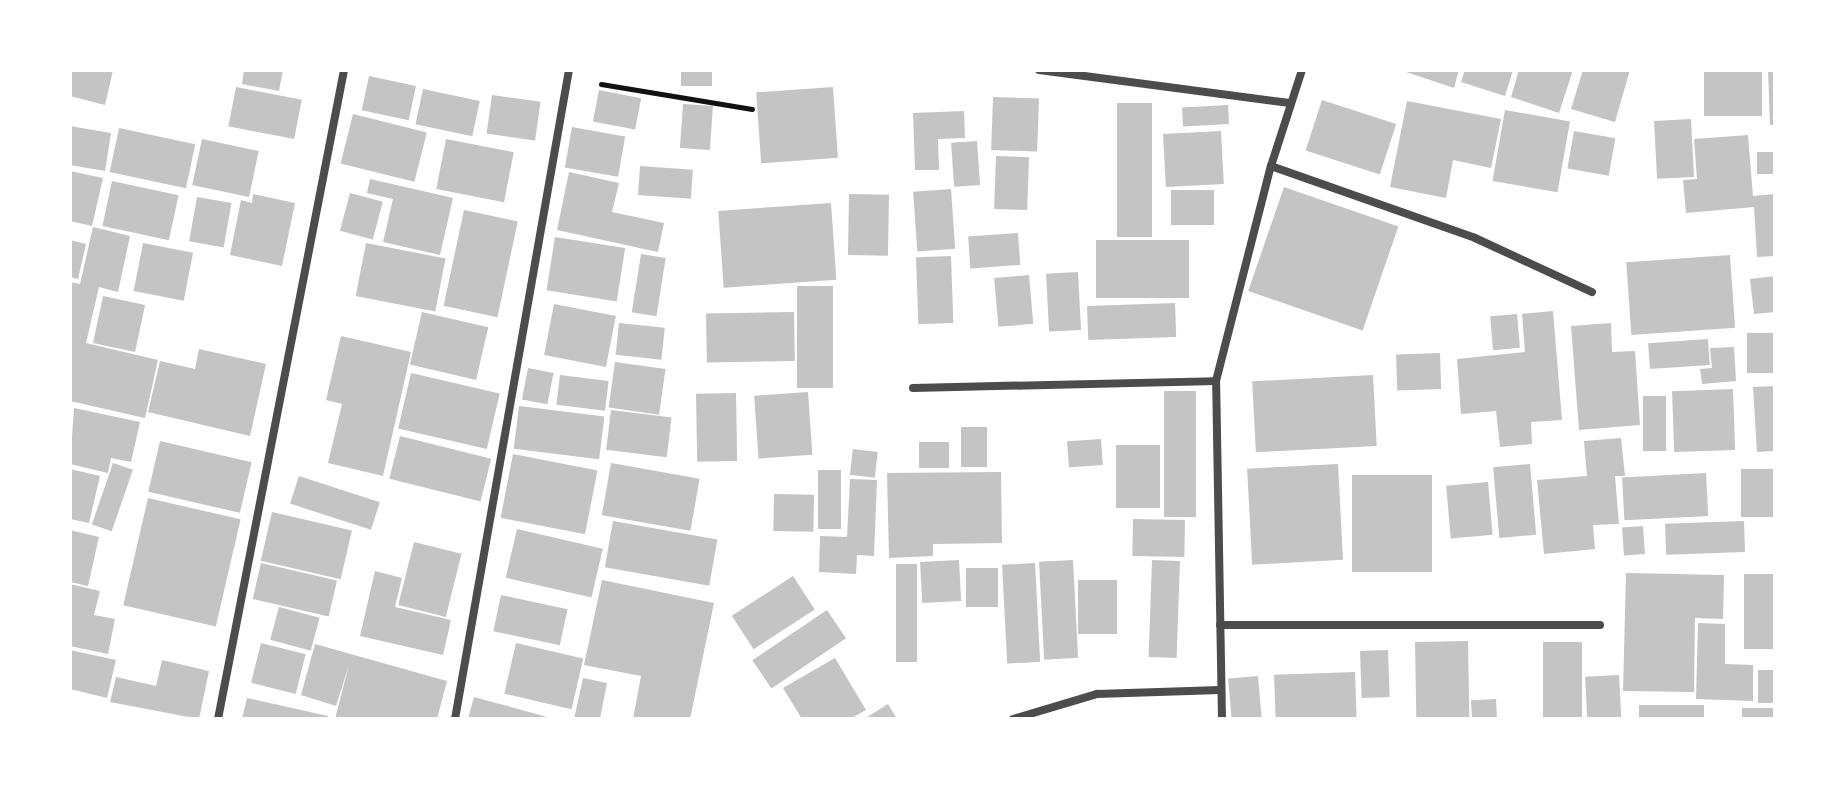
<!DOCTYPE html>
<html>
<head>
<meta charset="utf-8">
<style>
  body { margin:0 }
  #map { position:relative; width:1845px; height:789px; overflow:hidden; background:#fff; font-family:Raleway,sans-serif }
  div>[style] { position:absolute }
  .building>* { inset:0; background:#c4c4c4; transform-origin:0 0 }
  .path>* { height:5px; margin:-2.5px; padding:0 2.5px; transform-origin:2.5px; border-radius:2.5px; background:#111 }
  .minor>* { height:8px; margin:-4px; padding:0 4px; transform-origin:4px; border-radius:4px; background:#4c4c4c }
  span { translate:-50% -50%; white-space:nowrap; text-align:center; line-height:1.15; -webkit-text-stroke:7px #fff; paint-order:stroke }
  .frame { position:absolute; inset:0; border:72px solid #fff; pointer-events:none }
</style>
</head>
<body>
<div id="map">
  <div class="building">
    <i style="clip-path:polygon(71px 70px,113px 70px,105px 105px,70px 96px)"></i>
    <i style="clip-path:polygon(244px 70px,283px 70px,279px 91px,242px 84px)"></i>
    <i style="left:681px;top:70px;width:31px;height:16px"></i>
    <i style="clip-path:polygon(1400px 70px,1459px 70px,1454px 88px)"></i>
    <i style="clip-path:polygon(1465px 70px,1513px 70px,1505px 96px,1461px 82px)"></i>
    <i style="clip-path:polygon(1519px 70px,1573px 70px,1559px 113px,1511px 97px)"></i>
    <i style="clip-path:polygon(1583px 70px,1630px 70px,1615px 122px,1571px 109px)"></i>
    <i style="left:1704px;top:70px;width:58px;height:46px"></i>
    <i style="clip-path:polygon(1768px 70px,1775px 70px,1775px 125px,1770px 125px)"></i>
    <i style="left:369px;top:76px;width:48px;height:35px;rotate:12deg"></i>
    <i style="left:236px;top:87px;width:67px;height:40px;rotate:11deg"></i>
    <i style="left:833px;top:87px;width:71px;height:77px;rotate:86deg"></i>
    <i style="left:423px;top:89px;width:58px;height:36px;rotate:12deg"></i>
    <i style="left:599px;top:90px;width:43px;height:32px;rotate:11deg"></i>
    <i style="left:492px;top:95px;width:49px;height:39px;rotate:8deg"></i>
    <i style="left:993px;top:97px;width:46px;height:53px;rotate:2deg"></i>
    <i style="left:1322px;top:100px;width:78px;height:53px;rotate:18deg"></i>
    <i style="clip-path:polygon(1407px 101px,1501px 119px,1491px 168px,1453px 160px,1446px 198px,1390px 187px)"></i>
    <i style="left:1117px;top:103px;width:35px;height:134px"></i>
    <i style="left:683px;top:104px;width:30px;height:44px;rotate:4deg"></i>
    <i style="left:1228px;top:105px;width:19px;height:46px;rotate:87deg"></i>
    <i style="left:1505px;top:110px;width:66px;height:72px;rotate:10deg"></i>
    <i style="clip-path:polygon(964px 111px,965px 138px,938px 139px,939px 170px,915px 170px,913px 113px)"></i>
    <i style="left:353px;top:114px;width:76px;height:51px;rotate:14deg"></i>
    <i style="left:1691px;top:119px;width:58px;height:37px;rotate:87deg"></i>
    <i style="clip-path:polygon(70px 126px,111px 133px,105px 171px,70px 165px)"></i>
    <i style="left:572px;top:127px;width:54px;height:41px;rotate:10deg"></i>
    <i style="left:119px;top:128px;width:78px;height:45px;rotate:12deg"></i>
    <i style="left:1221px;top:131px;width:53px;height:58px;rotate:87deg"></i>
    <i style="left:1574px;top:131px;width:42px;height:38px;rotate:10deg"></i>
    <i style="clip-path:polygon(1748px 135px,1753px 196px,1775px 194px,1775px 256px,1757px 257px,1754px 207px,1686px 213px,1683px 180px,1697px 179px,1694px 139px)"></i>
    <i style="left:202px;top:139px;width:58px;height:47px;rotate:12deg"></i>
    <i style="left:446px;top:139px;width:69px;height:51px;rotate:11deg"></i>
    <i style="left:977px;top:141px;width:44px;height:26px;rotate:86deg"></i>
    <i style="left:1775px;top:152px;width:22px;height:18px;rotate:90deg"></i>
    <i style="left:996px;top:156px;width:33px;height:53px;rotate:2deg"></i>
    <i style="left:640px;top:166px;width:53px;height:29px;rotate:4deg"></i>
    <i style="clip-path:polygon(70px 171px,103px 178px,92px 226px,70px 221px)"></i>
    <i style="clip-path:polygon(569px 172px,619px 183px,612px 212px,664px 223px,658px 252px,557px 230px)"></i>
    <i style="clip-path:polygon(370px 179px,453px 198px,440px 255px,383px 242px,393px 199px,367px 193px)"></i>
    <i style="left:112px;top:181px;width:68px;height:46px;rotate:12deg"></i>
    <i style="left:1284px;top:187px;width:121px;height:110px;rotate:19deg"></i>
    <i style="left:951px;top:189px;width:60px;height:38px;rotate:86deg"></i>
    <i style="left:1171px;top:190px;width:43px;height:35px"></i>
    <i style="left:350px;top:193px;width:34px;height:39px;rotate:15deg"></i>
    <i style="clip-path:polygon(253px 194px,295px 203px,282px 266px,230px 255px,241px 200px,252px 203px)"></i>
    <i style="left:849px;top:194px;width:40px;height:61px;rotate:1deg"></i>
    <i style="left:197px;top:197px;width:35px;height:45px;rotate:10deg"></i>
    <i style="left:831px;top:203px;width:77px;height:113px;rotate:86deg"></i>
    <i style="left:464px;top:210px;width:55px;height:98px;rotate:12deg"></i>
    <i style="clip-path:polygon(93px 227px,130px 236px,118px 292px,99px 287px,86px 343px,158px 360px,145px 418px,70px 401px,70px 282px,80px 284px)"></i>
    <i style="left:1018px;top:233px;width:32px;height:50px;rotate:86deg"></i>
    <i style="left:555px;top:237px;width:71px;height:54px;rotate:9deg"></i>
    <i style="clip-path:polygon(70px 240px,86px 244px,78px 279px,70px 277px)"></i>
    <i style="left:1189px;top:240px;width:58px;height:93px;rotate:90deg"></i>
    <i style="left:143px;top:243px;width:51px;height:49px;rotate:11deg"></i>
    <i style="left:366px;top:243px;width:81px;height:54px;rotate:11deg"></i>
    <i style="left:641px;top:254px;width:25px;height:59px;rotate:9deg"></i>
    <i style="left:1730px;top:255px;width:73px;height:104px;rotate:86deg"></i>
    <i style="left:951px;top:256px;width:67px;height:35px;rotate:88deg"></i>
    <i style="left:1078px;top:272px;width:58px;height:32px;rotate:87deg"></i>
    <i style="left:1029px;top:275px;width:49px;height:35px;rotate:85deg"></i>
    <i style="clip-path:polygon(1775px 276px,1775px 312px,1754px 314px,1750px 279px)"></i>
    <i style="left:797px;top:286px;width:36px;height:102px"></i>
    <i style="left:103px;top:296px;width:43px;height:48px;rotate:12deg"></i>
    <i style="left:1175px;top:303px;width:34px;height:88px;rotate:88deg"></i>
    <i style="left:554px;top:304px;width:63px;height:52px;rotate:11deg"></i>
    <i style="clip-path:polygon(1553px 311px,1562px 420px,1531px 422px,1532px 444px,1500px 447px,1496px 411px,1461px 414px,1457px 359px,1525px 352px,1522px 314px)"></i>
    <i style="left:422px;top:312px;width:68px;height:54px;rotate:13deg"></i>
    <i style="left:794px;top:312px;width:49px;height:88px;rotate:89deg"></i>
    <i style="left:1517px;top:314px;width:34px;height:27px;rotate:85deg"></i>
    <i style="left:619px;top:323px;width:46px;height:32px;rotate:6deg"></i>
    <i style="clip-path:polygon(1611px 323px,1612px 352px,1635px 351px,1640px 425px,1579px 430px,1571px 326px)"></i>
    <i style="left:1747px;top:333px;width:26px;height:40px"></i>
    <i style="clip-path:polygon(341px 336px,411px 352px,383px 476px,328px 463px,342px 404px,326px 400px)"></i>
    <i style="left:1708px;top:339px;width:26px;height:60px;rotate:86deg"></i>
    <i style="clip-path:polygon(1734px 347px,1736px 381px,1702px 384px,1700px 369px,1712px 368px,1710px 348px)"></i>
    <i style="clip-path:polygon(199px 349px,266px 364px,250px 436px,148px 412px,160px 361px,195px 369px)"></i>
    <i style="left:1440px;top:353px;width:36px;height:44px;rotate:88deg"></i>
    <i style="left:615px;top:362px;width:51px;height:46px;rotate:8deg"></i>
    <i style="left:528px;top:368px;width:26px;height:32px;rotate:11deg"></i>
    <i style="left:411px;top:373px;width:91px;height:57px;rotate:13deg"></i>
    <i style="left:560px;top:375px;width:49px;height:30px;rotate:7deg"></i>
    <i style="left:1373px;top:375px;width:71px;height:121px;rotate:87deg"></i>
    <i style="clip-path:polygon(1775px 386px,1775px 451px,1757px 452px,1753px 387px)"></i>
    <i style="left:1733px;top:389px;width:61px;height:61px;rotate:88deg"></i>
    <i style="left:1164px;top:391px;width:32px;height:126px"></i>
    <i style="left:808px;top:392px;width:63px;height:54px;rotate:86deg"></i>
    <i style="left:736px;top:393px;width:68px;height:40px;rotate:89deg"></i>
    <i style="left:1643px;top:396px;width:23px;height:55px"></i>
    <i style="left:519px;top:406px;width:86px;height:43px;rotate:7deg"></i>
    <i style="clip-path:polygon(74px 408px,140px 422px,131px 462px,111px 458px,108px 473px,70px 464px)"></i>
    <i style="left:611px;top:410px;width:61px;height:40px;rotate:7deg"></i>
    <i style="left:961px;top:427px;width:26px;height:40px"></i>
    <i style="left:400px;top:436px;width:94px;height:44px;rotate:14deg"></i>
    <i style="clip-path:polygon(1621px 438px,1625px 476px,1615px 476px,1619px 524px,1593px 525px,1595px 549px,1544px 554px,1537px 480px,1587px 476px,1584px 441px)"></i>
    <i style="left:1101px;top:439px;width:26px;height:34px;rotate:86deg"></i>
    <i style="left:160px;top:441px;width:94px;height:52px;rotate:13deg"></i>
    <i style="left:949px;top:442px;width:26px;height:30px;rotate:90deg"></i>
    <i style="left:1116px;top:445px;width:44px;height:63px"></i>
    <i style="left:853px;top:449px;width:25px;height:26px;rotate:7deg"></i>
    <i style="left:513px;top:454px;width:86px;height:65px;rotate:11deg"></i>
    <i style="left:113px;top:463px;width:21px;height:65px;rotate:19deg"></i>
    <i style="left:611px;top:463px;width:90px;height:53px;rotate:10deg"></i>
    <i style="left:1338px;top:464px;width:96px;height:91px;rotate:87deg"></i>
    <i style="left:1530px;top:464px;width:71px;height:37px;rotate:85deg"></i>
    <i style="clip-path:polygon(70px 469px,100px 476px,89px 523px,70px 519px)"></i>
    <i style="left:1775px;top:469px;width:48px;height:34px;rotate:90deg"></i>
    <i style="left:818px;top:470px;width:23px;height:59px"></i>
    <i style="clip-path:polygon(1001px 472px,1002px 543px,933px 544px,933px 556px,889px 558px,887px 473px)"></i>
    <i style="left:1706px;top:473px;width:43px;height:84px;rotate:87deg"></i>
    <i style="left:1352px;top:475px;width:80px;height:97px"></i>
    <i style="left:299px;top:476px;width:85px;height:29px;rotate:18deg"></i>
    <i style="clip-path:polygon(850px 479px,877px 480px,874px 556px,857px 555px,856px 574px,819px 572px,820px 536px,847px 537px)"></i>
    <i style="left:1488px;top:482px;width:53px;height:42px;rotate:85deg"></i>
    <i style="left:774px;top:494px;width:40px;height:37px;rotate:1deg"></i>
    <i style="left:148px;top:498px;width:95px;height:110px;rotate:13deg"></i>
    <i style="left:272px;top:512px;width:82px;height:50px;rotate:13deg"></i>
    <i style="left:1133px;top:519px;width:52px;height:37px;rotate:1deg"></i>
    <i style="left:613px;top:521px;width:106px;height:47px;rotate:10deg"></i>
    <i style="left:1744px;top:521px;width:31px;height:79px;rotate:88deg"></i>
    <i style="left:1643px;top:526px;width:28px;height:21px;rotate:86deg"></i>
    <i style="left:517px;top:529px;width:88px;height:50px;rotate:13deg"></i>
    <i style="clip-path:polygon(70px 530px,99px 537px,88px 586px,70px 582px)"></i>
    <i style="left:414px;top:542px;width:49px;height:65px;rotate:14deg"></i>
    <i style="left:959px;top:560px;width:41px;height:39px;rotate:87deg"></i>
    <i style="left:1073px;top:560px;width:98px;height:34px;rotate:87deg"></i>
    <i style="left:1152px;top:560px;width:28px;height:97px;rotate:2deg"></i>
    <i style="left:261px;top:563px;width:78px;height:37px;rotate:13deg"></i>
    <i style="left:1035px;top:563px;width:99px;height:33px;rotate:87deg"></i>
    <i style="left:896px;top:564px;width:21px;height:98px"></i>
    <i style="left:966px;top:568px;width:32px;height:39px"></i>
    <i style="clip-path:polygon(375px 571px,402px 578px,395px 607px,451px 620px,443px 655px,360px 636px)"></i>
    <i style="clip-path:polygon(1626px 573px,1724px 575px,1723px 619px,1695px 618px,1694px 692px,1623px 691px)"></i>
    <i style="left:1775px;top:574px;width:75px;height:31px;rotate:90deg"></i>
    <i style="left:793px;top:576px;width:40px;height:73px;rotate:57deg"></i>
    <i style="clip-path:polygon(602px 580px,714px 603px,690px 719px,633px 719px,641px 676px,584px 665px)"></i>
    <i style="left:1078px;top:580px;width:39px;height:54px"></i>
    <i style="clip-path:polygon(70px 584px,100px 591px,94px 615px,115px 619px,108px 654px,70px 646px)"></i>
    <i style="left:501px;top:595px;width:68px;height:37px;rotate:12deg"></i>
    <i style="left:279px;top:607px;width:42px;height:34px;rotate:15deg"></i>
    <i style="left:827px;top:610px;width:34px;height:90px;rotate:56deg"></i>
    <i style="clip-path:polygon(1698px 623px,1725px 624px,1725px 664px,1753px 665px,1753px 701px,1696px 699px)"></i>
    <i style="left:1468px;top:641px;width:78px;height:53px;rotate:89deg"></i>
    <i style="left:1543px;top:642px;width:39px;height:77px"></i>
    <i style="left:261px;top:643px;width:46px;height:41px;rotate:14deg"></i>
    <i style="left:516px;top:643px;width:69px;height:52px;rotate:13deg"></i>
    <i style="clip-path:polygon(315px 644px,447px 681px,437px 719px,335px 719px,349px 665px,336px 706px,301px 695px)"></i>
    <i style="clip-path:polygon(70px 650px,116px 660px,107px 698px,70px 689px)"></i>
    <i style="left:1388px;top:650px;width:47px;height:28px;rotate:88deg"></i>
    <i style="clip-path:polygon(835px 658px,866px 710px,850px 719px,802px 719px,783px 688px)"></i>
    <i style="clip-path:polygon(162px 660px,209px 671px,199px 719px,110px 702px,116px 677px,156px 686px)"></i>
    <i style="left:1758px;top:670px;width:17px;height:33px"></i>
    <i style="left:1355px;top:672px;width:47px;height:81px;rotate:88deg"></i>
    <i style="left:1619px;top:675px;width:44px;height:34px;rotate:87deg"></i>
    <i style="left:1258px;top:676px;width:43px;height:30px;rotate:85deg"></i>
    <i style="clip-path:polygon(583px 678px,607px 683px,600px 719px,574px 719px)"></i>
    <i style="clip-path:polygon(474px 697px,551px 718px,551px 719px,468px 719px)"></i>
    <i style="clip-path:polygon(247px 698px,328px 716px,328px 719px,242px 719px)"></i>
    <i style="left:1496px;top:699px;width:20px;height:25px;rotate:87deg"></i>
    <i style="clip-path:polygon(888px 704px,897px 719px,864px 719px)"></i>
    <i style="left:1704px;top:705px;width:14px;height:65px;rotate:90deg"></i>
    <i style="left:1775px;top:708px;width:11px;height:33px;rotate:90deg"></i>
  </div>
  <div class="path">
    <i style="left:601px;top:84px;width:153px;rotate:9.4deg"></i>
  </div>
  <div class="minor">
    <i style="left:1039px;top:70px;width:253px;rotate:7.5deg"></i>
    <i style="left:1271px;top:166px;width:216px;rotate:19.4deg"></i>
    <i style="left:1475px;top:238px;width:129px;rotate:24.8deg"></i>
    <i style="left:913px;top:388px;width:303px;rotate:-1.3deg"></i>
    <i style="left:1220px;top:625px;width:380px"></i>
    <i style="left:218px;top:719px;width:661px;rotate:-79.01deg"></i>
    <i style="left:455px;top:719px;width:659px;rotate:-80.04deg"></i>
    <i style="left:1013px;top:719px;width:88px;rotate:-16.6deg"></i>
    <i style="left:1097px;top:694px;width:123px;rotate:-1.9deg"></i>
    <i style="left:1222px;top:719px;width:338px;rotate:-91deg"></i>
    <i style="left:1216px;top:381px;width:222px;rotate:-75.7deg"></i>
    <i style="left:1271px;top:166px;width:101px;rotate:-72.1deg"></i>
  </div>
  <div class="frame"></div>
</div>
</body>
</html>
